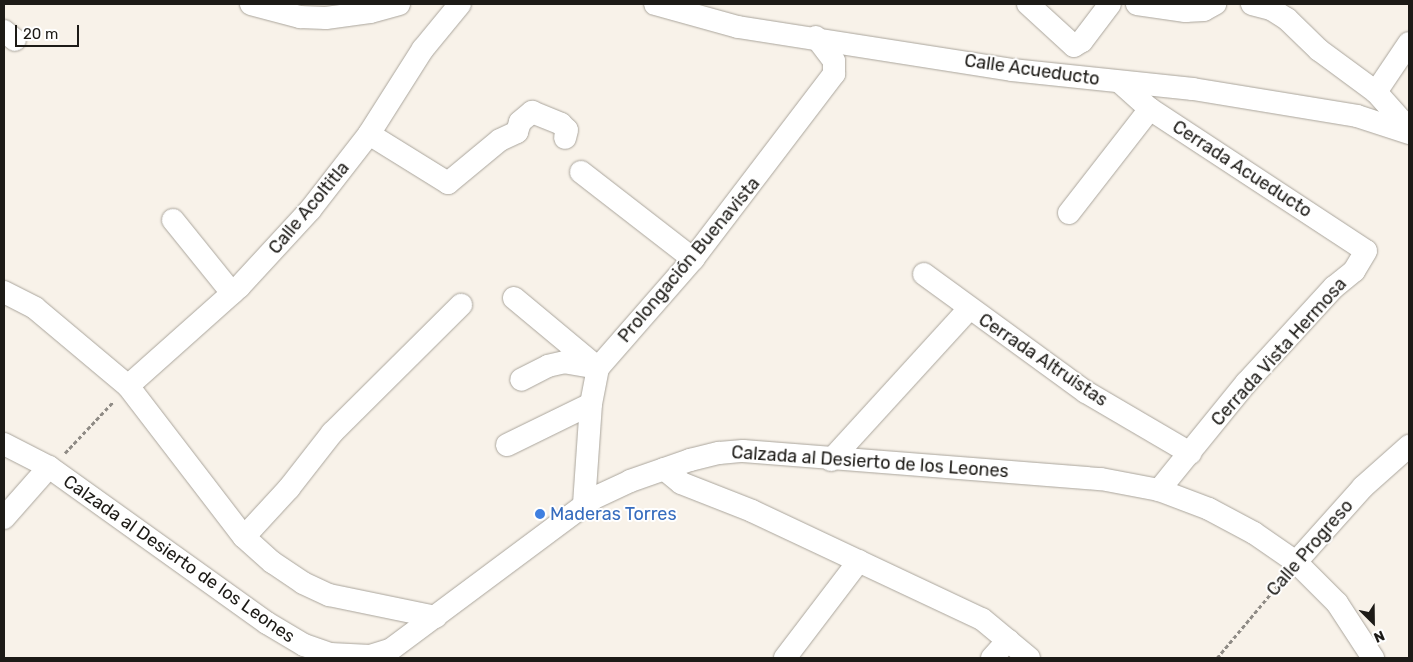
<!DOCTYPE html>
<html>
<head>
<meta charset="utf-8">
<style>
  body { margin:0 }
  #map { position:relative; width:1413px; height:662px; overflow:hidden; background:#f8f2e9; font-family:Rubik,sans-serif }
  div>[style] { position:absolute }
  .path>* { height:3px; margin-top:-1.5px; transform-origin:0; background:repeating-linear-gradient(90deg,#8f8b85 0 4px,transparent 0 6.5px) }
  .roads { filter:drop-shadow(0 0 1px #aaa59c) drop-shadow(0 0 1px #aaa59c) }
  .minor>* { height:22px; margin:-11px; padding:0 11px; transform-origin:11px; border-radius:11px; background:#fff }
  .dots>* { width:14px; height:14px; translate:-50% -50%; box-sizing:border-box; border:2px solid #fff; border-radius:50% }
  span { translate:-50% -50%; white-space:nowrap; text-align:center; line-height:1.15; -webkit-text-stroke:4px #fff; paint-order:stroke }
  .street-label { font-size:18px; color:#1d1b17 }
  .shop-label { font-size:18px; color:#366cbe }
  .left { translate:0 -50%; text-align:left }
  .frame { position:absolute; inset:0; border:5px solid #1d1b17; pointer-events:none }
  .north { position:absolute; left:1348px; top:597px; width:50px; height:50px; -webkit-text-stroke:4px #fff; paint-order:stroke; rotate:157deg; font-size:14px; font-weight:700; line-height:20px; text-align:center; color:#1d1b17 }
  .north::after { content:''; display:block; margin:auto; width:18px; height:22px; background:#1d1b17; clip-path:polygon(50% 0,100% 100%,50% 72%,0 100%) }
  .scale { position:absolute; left:15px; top:25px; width:64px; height:22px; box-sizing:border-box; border:2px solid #1d1b17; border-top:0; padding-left:6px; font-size:15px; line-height:18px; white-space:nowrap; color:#1d1b17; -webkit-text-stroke:4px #fff; paint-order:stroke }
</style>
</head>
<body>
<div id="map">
  <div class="path">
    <i style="left:65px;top:453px;width:71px;rotate:-46.7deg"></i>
    <i style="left:1217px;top:658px;width:104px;rotate:-50.1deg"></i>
  </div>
  <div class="roads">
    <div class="minor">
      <i style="left:251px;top:4px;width:51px;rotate:14.9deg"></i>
      <i style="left:300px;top:17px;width:26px;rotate:2deg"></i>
      <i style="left:326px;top:18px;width:44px;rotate:-7.8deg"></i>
      <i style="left:370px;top:12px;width:30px;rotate:-15deg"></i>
      <i style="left:655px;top:4px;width:86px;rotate:15.5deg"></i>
      <i style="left:738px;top:27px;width:277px;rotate:8.9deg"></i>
      <i style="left:1012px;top:70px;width:182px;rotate:6deg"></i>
      <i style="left:1193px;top:89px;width:166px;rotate:9.3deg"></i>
      <i style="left:1357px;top:116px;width:55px;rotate:18.1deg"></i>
      <i style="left:1028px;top:4px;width:62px;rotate:42.4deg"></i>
      <i style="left:1074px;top:46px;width:9px;rotate:-32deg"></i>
      <i style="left:1082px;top:41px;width:46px;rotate:-52.9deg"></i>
      <i style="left:1137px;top:4px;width:49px;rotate:8.3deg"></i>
      <i style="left:1185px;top:11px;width:19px;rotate:-3deg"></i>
      <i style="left:1204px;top:10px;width:13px;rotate:-29deg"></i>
      <i style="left:1252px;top:4px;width:20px;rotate:15deg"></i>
      <i style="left:1271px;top:9px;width:19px;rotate:32deg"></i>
      <i style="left:1287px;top:19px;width:45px;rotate:44.1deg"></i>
      <i style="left:1319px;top:50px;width:71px;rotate:36.4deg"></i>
      <i style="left:1376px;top:92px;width:50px;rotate:48.3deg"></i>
      <i style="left:4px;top:31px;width:14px;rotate:39deg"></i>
      <i style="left:1121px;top:83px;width:39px;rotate:42deg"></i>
      <i style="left:1150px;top:109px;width:258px;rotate:33.3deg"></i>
      <i style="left:1366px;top:251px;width:23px;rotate:121deg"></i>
      <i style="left:1354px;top:271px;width:26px;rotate:141deg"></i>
      <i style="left:1334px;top:287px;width:130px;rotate:132.5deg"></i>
      <i style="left:1246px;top:383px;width:138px;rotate:129.1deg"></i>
      <i style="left:1376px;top:92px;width:59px;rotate:-56deg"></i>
      <i style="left:369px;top:134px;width:93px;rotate:31.8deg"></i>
      <i style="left:448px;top:183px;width:67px;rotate:-39.6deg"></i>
      <i style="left:500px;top:140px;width:19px;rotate:-25deg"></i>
      <i style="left:517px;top:132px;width:10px;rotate:-73deg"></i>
      <i style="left:520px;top:122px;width:16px;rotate:-40deg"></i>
      <i style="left:532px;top:112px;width:31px;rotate:22deg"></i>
      <i style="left:561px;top:124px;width:8px;rotate:45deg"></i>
      <i style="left:567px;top:130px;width:8px;rotate:104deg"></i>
      <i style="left:581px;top:172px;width:142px;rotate:37.8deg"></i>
      <i style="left:1069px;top:213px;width:132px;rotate:-52.1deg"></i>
      <i style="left:173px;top:220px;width:94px;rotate:51.1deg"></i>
      <i style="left:924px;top:274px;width:200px;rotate:36.1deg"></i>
      <i style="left:1086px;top:392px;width:121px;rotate:30.4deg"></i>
      <i style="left:4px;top:292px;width:35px;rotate:27deg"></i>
      <i style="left:35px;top:308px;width:121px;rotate:40deg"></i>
      <i style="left:128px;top:386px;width:190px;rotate:52.5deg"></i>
      <i style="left:244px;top:537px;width:38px;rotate:42deg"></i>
      <i style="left:272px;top:562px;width:37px;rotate:34deg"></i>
      <i style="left:303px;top:583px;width:29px;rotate:25deg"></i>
      <i style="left:329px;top:595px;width:109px;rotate:11.6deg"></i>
      <i style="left:514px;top:298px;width:109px;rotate:39.8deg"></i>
      <i style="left:598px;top:368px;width:34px;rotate:-170deg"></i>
      <i style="left:565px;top:362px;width:17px;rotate:167deg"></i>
      <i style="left:548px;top:366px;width:30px;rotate:153deg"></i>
      <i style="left:128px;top:386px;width:149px;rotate:-41.7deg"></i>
      <i style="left:239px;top:287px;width:105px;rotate:-47.3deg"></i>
      <i style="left:310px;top:210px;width:96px;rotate:-52.2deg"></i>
      <i style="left:369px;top:134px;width:101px;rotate:-57.6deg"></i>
      <i style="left:423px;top:49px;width:58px;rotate:-50.6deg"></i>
      <i style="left:4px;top:444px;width:51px;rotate:27.1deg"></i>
      <i style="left:49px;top:467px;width:268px;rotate:35.6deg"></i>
      <i style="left:267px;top:623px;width:43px;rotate:30.7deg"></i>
      <i style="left:304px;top:645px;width:28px;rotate:19deg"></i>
      <i style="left:330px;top:654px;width:40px;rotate:2.9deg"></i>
      <i style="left:370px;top:656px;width:21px;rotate:-17deg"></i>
      <i style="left:390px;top:650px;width:254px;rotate:-36.7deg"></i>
      <i style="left:594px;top:498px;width:40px;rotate:-25deg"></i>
      <i style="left:630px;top:481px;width:64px;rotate:-19.3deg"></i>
      <i style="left:690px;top:460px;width:30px;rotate:-14deg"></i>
      <i style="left:719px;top:453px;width:24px;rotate:-5deg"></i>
      <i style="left:743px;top:451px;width:359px;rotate:4.5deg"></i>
      <i style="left:1101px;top:479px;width:59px;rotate:10.7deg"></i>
      <i style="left:1159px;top:490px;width:53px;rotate:20.8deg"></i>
      <i style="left:1209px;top:509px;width:51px;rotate:28.1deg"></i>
      <i style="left:1254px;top:533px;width:51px;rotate:34.6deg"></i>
      <i style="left:1296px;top:562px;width:58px;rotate:45deg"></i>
      <i style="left:1337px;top:603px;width:66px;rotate:56.8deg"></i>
      <i style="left:507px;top:445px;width:93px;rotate:-26deg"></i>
      <i style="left:831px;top:460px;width:205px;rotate:-47.6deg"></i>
      <i style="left:664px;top:469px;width:22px;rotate:39deg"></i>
      <i style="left:681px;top:483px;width:76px;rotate:21.5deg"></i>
      <i style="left:752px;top:511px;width:254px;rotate:25.2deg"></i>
      <i style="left:982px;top:619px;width:61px;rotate:39.7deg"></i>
      <i style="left:584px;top:504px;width:100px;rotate:-86deg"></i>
      <i style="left:591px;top:404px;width:37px;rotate:-79deg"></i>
      <i style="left:598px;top:368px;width:145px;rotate:-48.9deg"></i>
      <i style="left:693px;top:259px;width:233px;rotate:-52.7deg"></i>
      <i style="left:834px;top:74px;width:13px;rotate:-90deg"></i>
      <i style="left:834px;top:61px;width:30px;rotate:-127deg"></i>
      <i style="left:4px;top:518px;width:68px;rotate:-48.6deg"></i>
      <i style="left:244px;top:537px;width:67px;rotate:-47.4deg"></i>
      <i style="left:289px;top:488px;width:70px;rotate:-52deg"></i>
      <i style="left:332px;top:433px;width:182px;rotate:-44.8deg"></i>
      <i style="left:1296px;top:562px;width:101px;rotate:-48.2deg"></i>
      <i style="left:1363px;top:487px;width:62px;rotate:-41.7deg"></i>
      <i style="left:785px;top:658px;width:122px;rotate:-52.7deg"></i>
      <i style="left:992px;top:658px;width:24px;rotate:-48deg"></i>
    </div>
  </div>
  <div class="dots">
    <i style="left:540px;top:514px;background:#3f7fe0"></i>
  </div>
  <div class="street-label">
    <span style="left:1032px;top:70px;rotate:8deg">Calle Acueducto</span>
    <span style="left:1242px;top:169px;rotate:33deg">Cerrada Acueducto</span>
    <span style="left:309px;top:208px;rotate:-50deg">Calle Acoltitla</span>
    <span style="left:689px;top:260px;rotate:-50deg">Prolongación Buenavista</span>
    <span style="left:1279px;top:352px;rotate:-48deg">Cerrada Vista Hermosa</span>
    <span style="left:1043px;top:360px;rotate:34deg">Cerrada Altruistas</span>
    <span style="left:870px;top:462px;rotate:4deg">Calzada al Desierto de los Leones</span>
    <span style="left:1310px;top:548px;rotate:-49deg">Calle Progreso</span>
    <span style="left:179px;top:559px;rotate:35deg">Calzada al Desierto de los Leones</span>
  </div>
  <div class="shop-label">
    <span class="left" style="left:550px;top:514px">Maderas Torres</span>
  </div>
  <div class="frame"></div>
  <div class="north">N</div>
  <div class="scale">20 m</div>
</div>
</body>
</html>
